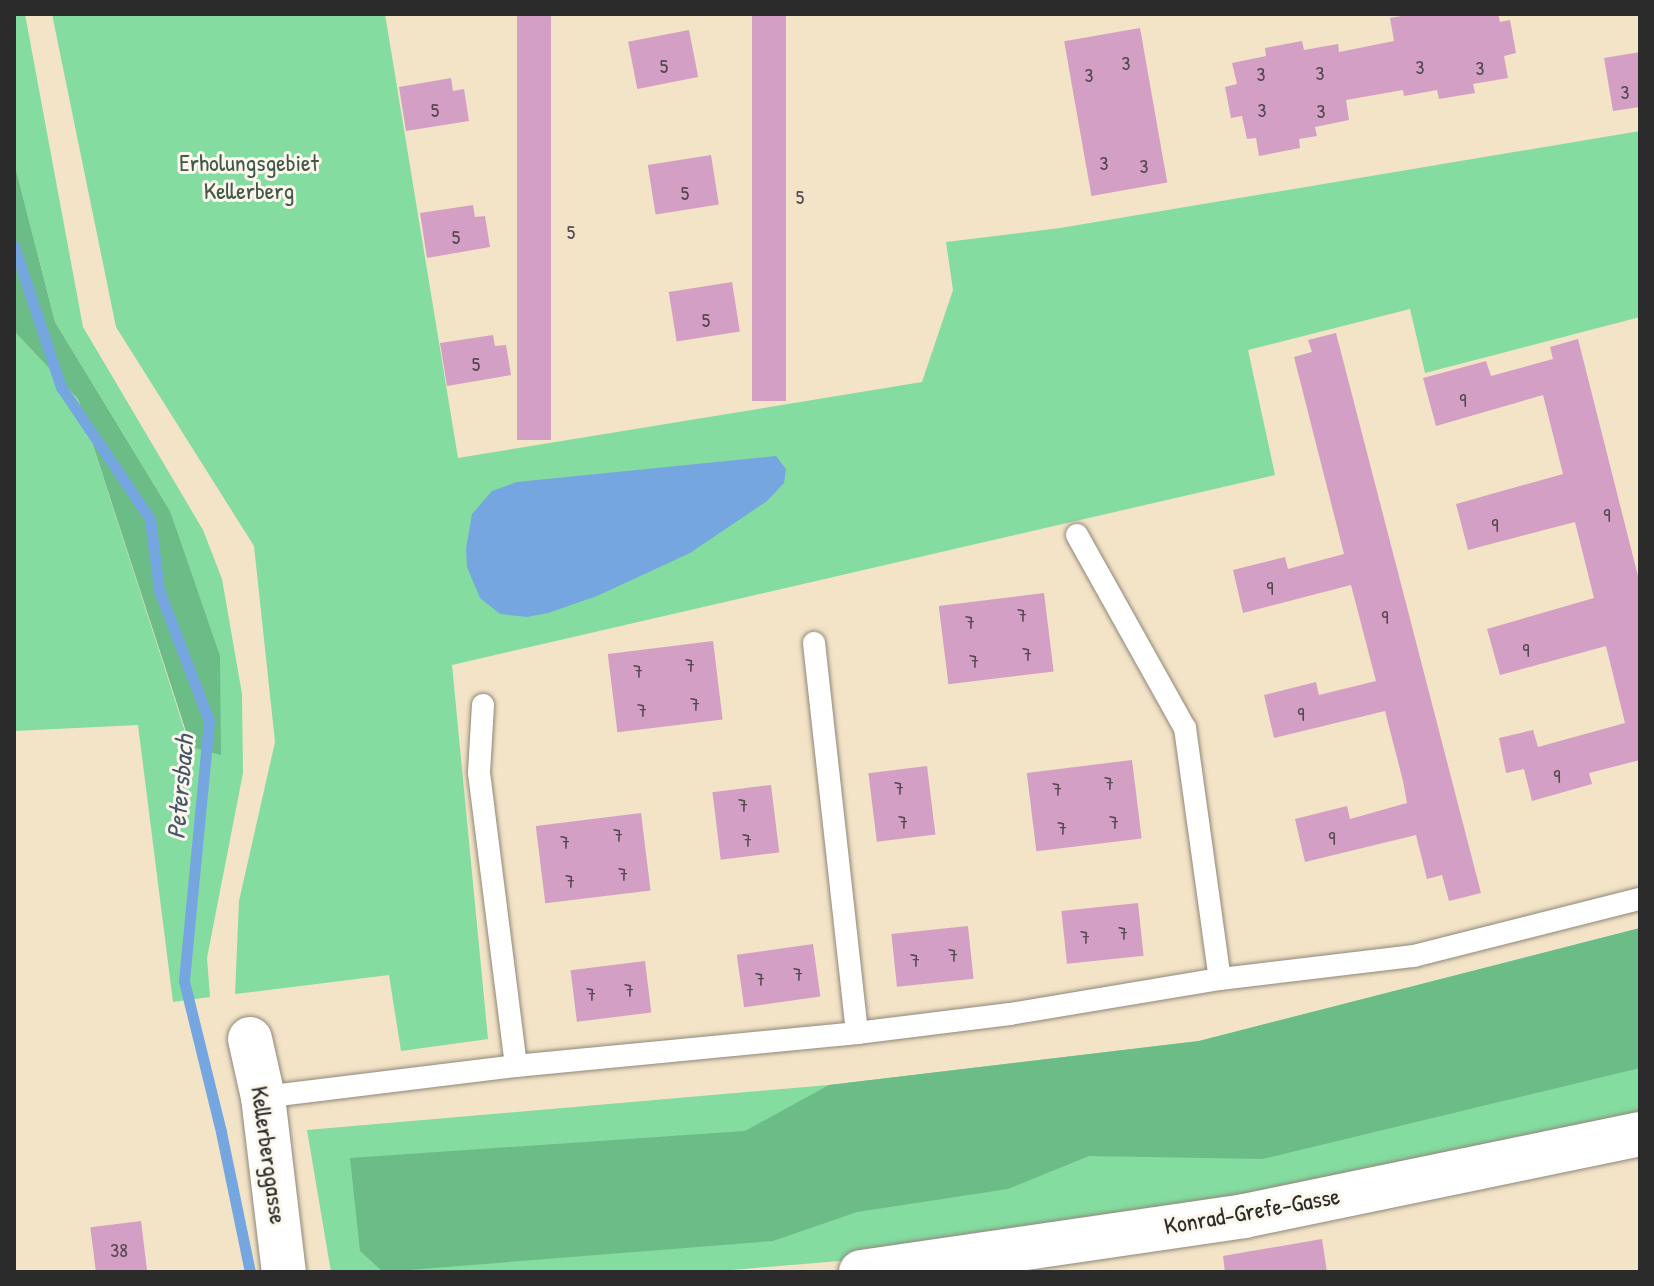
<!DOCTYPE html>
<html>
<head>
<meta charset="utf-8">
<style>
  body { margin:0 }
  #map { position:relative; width:1654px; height:1286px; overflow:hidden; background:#f3e3c7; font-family:"Patrick Hand",sans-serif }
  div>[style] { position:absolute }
  .green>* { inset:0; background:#84dca1 }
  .forest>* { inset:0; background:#6bbc87 }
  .water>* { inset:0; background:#76a6e0 }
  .stream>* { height:11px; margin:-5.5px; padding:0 5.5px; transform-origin:5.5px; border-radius:5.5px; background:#76a6e0 }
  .building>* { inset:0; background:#d39fc4; transform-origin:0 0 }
  .roads { filter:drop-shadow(0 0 2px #8f8779) drop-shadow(0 0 2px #8f8779) }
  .service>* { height:22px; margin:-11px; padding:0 11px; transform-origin:11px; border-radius:11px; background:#fff }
  .minor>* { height:44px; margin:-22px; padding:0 22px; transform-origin:22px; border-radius:22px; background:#fff }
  span { translate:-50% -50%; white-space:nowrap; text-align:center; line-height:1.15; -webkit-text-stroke:6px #fbf7ec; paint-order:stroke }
  .number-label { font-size:20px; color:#554851 }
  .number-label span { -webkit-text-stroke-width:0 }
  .park-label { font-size:24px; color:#415748 }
  .street-label { font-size:24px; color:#2b2b2b }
  .water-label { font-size:26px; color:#45566a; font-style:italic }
  .frame { position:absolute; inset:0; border:16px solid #2b2b2b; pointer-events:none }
</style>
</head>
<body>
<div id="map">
  <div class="green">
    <i style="clip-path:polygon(14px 14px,25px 14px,83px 327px,203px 530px,222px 579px,242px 694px,243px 773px,207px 958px,210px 997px,173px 1002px,138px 725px,14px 731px,14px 331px,78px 399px,190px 747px,221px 754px,170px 511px,55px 322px,14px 162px)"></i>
    <i style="clip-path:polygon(52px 14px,385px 14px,458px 458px,922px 382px,953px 290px,946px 242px,1060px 228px,1640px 131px,1640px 317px,1425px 373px,1410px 309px,1248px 350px,1275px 475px,452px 665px,488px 1039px,401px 1051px,389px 975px,235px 994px,239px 901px,275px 742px,254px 546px,116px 327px)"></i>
    <i style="clip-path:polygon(1640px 928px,1640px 1118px,1425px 1166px,863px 1259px,709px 1272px,331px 1272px,307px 1130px,829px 1085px,1199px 1041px)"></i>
  </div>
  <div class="forest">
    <i style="clip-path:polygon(14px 162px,55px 322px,170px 511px,220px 656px,221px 755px,191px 747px,78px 399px,14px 331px)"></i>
    <i style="clip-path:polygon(1640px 928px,1640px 1068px,1263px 1159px,1089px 1156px,1008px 1189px,857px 1212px,773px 1241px,383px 1272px,360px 1251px,350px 1158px,745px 1131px,829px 1085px,1199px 1041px)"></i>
  </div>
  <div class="water">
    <i style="clip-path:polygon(776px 456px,786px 469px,784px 483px,767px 501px,690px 553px,597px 596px,548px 613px,527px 617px,500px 614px,480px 598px,467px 567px,466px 548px,472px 514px,492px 491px,517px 482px)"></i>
  </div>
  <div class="stream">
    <i style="left:14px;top:246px;width:149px;rotate:71.6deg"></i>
    <i style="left:61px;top:387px;width:159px;rotate:56deg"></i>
    <i style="left:150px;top:519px;width:72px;rotate:82.8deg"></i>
    <i style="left:159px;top:590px;width:140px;rotate:69.1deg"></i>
    <i style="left:209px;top:721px;width:261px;rotate:95.5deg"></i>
    <i style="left:184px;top:981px;width:155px;rotate:76.2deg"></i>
    <i style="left:221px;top:1132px;width:143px;rotate:78.3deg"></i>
  </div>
  <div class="building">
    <i style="left:517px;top:14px;width:34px;height:426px"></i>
    <i style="left:752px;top:14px;width:34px;height:387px"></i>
    <i style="clip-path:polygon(1413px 14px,1498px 14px,1500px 22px,1510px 20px,1516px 53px,1504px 56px,1508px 78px,1473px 84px,1475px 93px,1439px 99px,1437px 90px,1404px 96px,1403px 90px,1346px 100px,1349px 120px,1315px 127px,1317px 136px,1299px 139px,1300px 148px,1259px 156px,1256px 138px,1247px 139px,1242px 116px,1231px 118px,1225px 87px,1237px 84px,1232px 63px,1266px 56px,1265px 48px,1302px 41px,1304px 50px,1338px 44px,1339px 52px,1394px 41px,1390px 18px)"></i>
    <i style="left:1140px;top:28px;width:157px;height:77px;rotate:80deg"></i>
    <i style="left:689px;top:30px;width:48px;height:62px;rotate:79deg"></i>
    <i style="clip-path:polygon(1640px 52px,1640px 107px,1613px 111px,1604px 58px)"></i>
    <i style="clip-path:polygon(451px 78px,453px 91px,464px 89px,469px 121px,406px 131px,399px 87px)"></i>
    <i style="left:711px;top:155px;width:50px;height:64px;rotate:81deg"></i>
    <i style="clip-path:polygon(473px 205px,475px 217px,485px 216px,490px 247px,427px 258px,420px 213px)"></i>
    <i style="left:732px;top:282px;width:50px;height:64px;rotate:81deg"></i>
    <i style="clip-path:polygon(1336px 333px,1481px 893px,1449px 901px,1442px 875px,1427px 879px,1416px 835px,1305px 862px,1295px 819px,1347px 806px,1350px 819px,1407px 803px,1403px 781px,1385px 711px,1274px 738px,1264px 695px,1316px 682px,1319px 695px,1376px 681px,1351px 585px,1243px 613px,1233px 570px,1285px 557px,1288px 569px,1344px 554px,1294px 357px,1312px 352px,1308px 340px)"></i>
    <i style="clip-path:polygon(493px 335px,495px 346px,506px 345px,511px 375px,447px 386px,440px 343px)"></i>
    <i style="clip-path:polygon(1578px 339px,1640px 584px,1640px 760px,1589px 773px,1592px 784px,1532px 801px,1524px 769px,1506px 773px,1499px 738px,1533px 730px,1538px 747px,1625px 723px,1606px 646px,1500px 675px,1487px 629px,1594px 598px,1575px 522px,1468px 550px,1456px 504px,1563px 474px,1543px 395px,1436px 426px,1423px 378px,1486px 361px,1491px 376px,1553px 359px,1550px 347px)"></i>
    <i style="left:1044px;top:593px;width:79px;height:106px;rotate:83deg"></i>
    <i style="left:713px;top:641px;width:79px;height:106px;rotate:83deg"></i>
    <i style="left:1132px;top:760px;width:79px;height:106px;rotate:83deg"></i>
    <i style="left:927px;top:766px;width:69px;height:59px;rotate:83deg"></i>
    <i style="left:771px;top:785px;width:68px;height:59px;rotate:83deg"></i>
    <i style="left:641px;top:813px;width:78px;height:106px;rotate:83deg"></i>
    <i style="left:1138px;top:903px;width:53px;height:77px;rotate:84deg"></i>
    <i style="left:968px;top:926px;width:53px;height:77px;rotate:84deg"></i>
    <i style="left:813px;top:944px;width:53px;height:77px;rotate:82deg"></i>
    <i style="left:645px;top:961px;width:52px;height:75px;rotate:83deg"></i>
    <i style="left:141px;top:1221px;width:51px;height:51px;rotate:83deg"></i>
    <i style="clip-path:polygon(1322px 1239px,1327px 1272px,1225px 1272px,1223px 1256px)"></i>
  </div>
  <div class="roads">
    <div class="service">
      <i style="left:1077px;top:535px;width:221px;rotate:60.8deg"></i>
      <i style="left:1185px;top:728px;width:253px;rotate:82.1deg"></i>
      <i style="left:814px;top:643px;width:392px;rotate:83.7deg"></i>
      <i style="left:483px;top:705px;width:68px;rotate:93.4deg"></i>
      <i style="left:479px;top:773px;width:295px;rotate:82.8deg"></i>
      <i style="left:263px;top:1097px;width:255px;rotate:-7deg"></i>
      <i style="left:516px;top:1066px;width:343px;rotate:-5.5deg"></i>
      <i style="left:857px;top:1033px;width:154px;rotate:-7.1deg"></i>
      <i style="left:1010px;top:1014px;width:213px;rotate:-9.5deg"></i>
      <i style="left:1220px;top:979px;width:195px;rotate:-6.8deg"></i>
      <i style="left:1414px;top:956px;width:233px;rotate:-14.2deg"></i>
    </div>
    <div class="minor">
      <i style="left:250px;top:1039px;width:59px;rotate:77.4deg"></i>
      <i style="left:263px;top:1097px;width:176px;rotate:83.2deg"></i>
      <i style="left:861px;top:1272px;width:387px;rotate:-8.3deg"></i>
      <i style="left:1244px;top:1216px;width:404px;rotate:-11.7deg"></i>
    </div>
  </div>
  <div class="number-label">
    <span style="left:1126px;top:62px">3</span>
    <span style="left:664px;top:65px">5</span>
    <span style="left:1420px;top:66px">3</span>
    <span style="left:1480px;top:67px">3</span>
    <span style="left:1320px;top:72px">3</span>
    <span style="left:1261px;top:73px">3</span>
    <span style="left:1089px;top:74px">3</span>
    <span style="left:1625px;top:91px">3</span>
    <span style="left:435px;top:109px">5</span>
    <span style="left:1262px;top:109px">3</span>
    <span style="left:1321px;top:110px">3</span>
    <span style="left:1104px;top:162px">3</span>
    <span style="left:1144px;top:165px">3</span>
    <span style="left:685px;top:192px">5</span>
    <span style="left:800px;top:196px">5</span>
    <span style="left:571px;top:231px">5</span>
    <span style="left:456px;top:236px">5</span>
    <span style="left:706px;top:319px">5</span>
    <span style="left:476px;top:363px">5</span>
    <span style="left:1463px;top:399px">9</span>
    <span style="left:1607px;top:514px">9</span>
    <span style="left:1495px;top:524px">9</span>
    <span style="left:1270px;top:587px">9</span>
    <span style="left:1022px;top:614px">7</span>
    <span style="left:1385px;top:616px">9</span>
    <span style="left:970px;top:621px">7</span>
    <span style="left:1526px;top:649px">9</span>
    <span style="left:1027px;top:653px">7</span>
    <span style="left:974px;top:660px">7</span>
    <span style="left:690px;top:664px">7</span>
    <span style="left:638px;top:670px">7</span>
    <span style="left:695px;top:703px">7</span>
    <span style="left:642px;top:709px">7</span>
    <span style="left:1301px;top:713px">9</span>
    <span style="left:1557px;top:775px">9</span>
    <span style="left:1109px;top:782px">7</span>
    <span style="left:899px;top:787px">7</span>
    <span style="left:1057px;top:788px">7</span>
    <span style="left:743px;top:804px">7</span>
    <span style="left:903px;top:821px">7</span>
    <span style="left:1114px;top:821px">7</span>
    <span style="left:1062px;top:827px">7</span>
    <span style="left:618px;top:834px">7</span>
    <span style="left:1332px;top:837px">9</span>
    <span style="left:747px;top:839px">7</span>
    <span style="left:565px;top:841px">7</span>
    <span style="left:623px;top:873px">7</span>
    <span style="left:570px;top:880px">7</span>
    <span style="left:1123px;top:932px">7</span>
    <span style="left:1085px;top:936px">7</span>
    <span style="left:953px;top:954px">7</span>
    <span style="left:915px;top:959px">7</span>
    <span style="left:798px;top:973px">7</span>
    <span style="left:760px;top:978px">7</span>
    <span style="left:629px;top:989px">7</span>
    <span style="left:591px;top:993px">7</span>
    <span style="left:119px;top:1249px">38</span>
  </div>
  <div class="park-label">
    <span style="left:249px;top:177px">Erholungsgebiet<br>Kellerberg</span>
  </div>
  <div class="street-label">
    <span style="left:269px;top:1155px;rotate:82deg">Kellerberggasse</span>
    <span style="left:1252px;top:1211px;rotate:-10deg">Konrad-Grefe-Gasse</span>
  </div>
  <div class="water-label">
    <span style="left:180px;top:787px;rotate:-85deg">Petersbach</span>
  </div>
  <div class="frame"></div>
</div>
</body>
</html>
